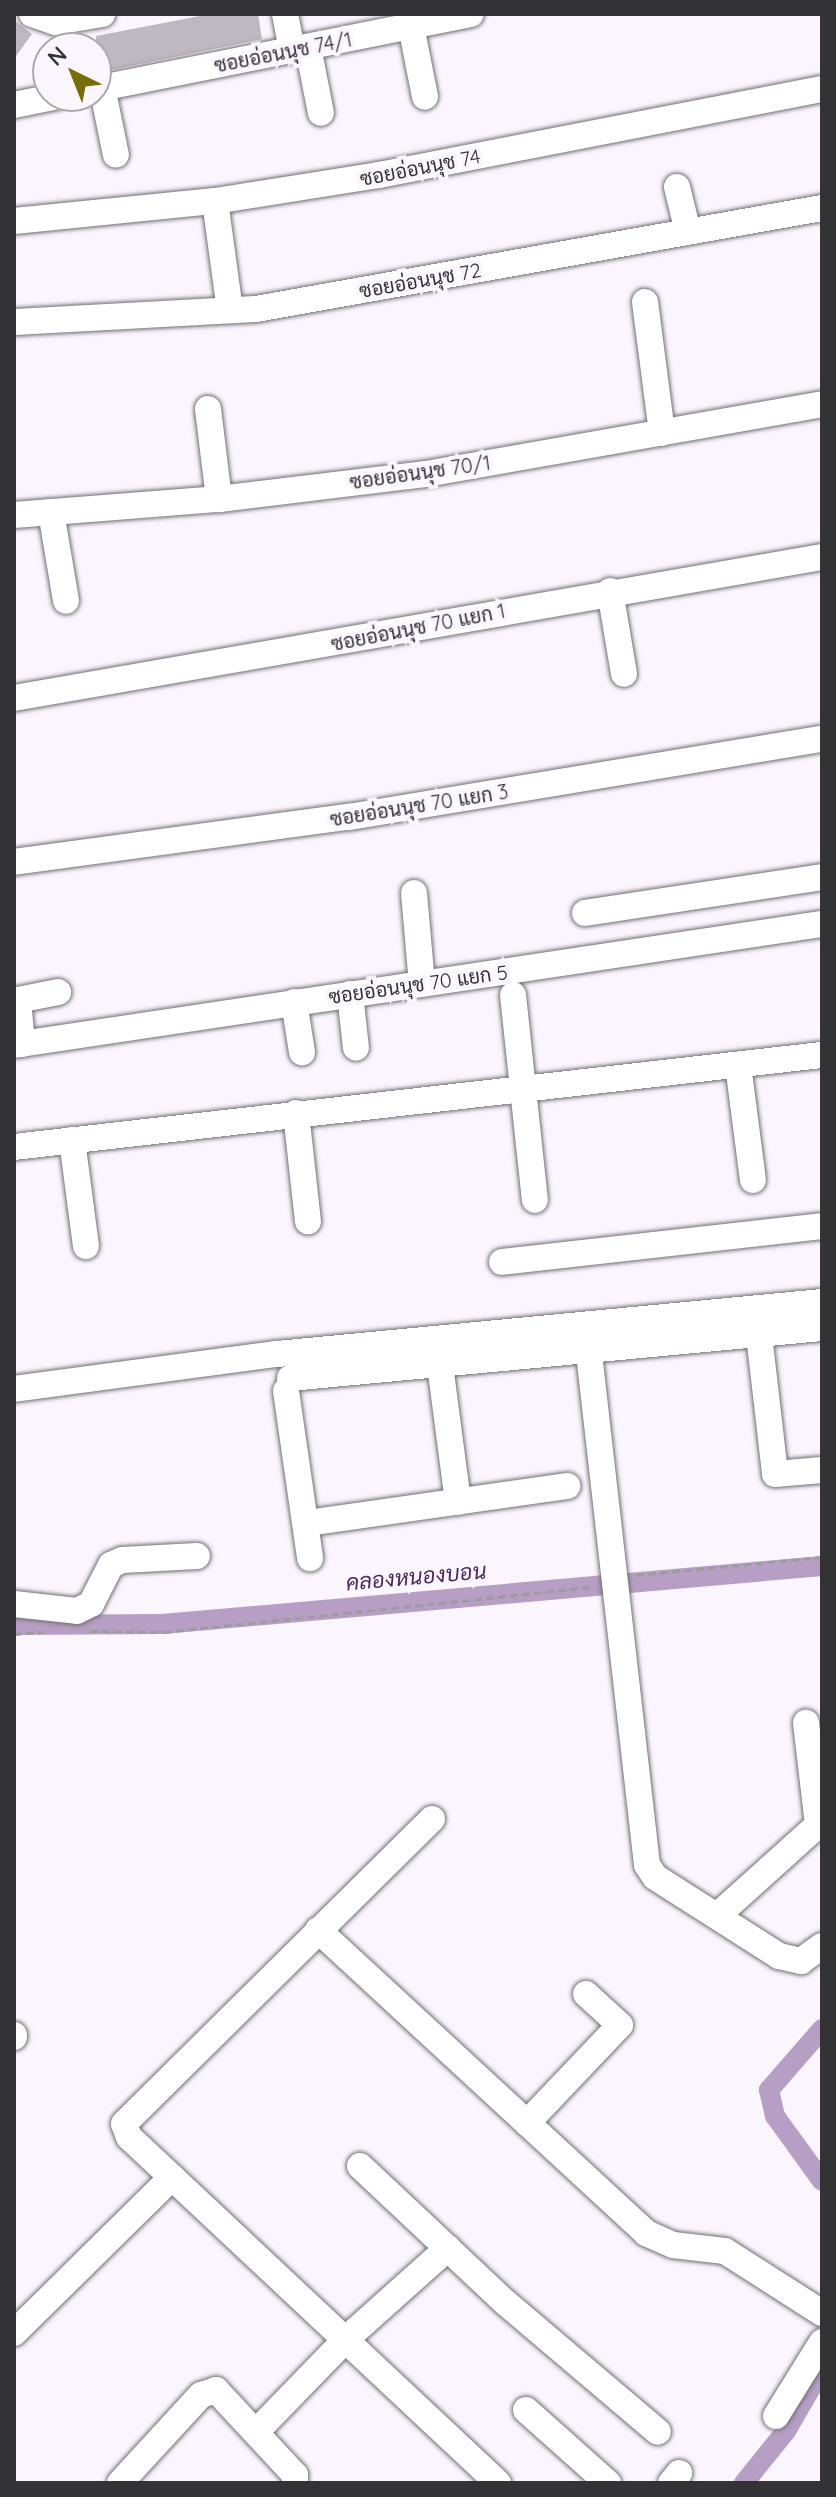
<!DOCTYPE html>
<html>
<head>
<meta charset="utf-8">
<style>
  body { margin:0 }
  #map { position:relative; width:836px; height:2497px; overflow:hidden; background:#fbf6fe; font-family:Quicksand,Sarabun,sans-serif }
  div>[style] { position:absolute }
  .canal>* { height:20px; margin:-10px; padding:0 10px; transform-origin:10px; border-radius:10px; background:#b79ec4 }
  .building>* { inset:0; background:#beb9c1 }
  .path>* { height:3px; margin-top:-1.5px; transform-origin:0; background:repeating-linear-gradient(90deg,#9e9ba1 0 8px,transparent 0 12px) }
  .roads { filter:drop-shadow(0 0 2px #726e75) drop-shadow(0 0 2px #726e75) }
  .minor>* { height:26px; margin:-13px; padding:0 13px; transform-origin:13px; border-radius:13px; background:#fff }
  span { translate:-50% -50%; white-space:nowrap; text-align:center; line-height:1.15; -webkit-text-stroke:8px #fbf6fe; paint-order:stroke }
  .street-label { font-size:20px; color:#333235 }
  .water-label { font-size:22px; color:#4b295b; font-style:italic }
  .frame { position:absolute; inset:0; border:16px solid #333235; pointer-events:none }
  .north { position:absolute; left:32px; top:32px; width:80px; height:80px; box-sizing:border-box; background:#fbf6fe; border:2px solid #aba8ae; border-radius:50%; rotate:317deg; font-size:22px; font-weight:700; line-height:32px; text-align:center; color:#333235 }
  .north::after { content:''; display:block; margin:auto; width:28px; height:36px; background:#776d0a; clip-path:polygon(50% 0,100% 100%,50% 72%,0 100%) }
</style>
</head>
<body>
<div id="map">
  <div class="canal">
    <i style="left:14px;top:1625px;width:148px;rotate:-0.4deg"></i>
    <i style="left:162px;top:1624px;width:663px;rotate:-5.02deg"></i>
    <i style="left:822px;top:2029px;width:81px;rotate:131deg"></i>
    <i style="left:769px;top:2090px;width:27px;rotate:77deg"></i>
    <i style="left:775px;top:2116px;width:80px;rotate:54.1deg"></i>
    <i style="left:744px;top:2483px;width:67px;rotate:-51.1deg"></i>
    <i style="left:786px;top:2431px;width:72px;rotate:-59.9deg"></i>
  </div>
  <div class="building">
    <i style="clip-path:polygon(210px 14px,258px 14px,262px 39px,96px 73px,96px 36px)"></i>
    <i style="clip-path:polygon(14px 20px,32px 34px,14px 59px)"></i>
  </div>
  <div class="path">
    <i style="left:636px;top:1575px;width:187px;rotate:-5.5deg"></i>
    <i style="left:90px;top:1631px;width:74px;rotate:0.8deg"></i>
    <i style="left:164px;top:1632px;width:430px;rotate:-6deg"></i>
    <i style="left:14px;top:1634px;width:28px;rotate:-4deg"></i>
  </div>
  <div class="roads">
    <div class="minor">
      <i style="left:32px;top:14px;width:24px;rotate:19deg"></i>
      <i style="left:55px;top:22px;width:48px;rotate:-9.7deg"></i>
      <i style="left:285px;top:14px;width:37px;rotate:79deg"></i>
      <i style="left:411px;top:26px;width:72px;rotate:78.8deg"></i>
      <i style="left:308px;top:47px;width:67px;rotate:78.9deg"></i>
      <i style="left:102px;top:87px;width:69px;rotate:78.4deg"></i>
      <i style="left:96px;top:89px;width:382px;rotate:-11.3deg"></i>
      <i style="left:14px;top:105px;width:45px;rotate:-11.6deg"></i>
      <i style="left:677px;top:187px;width:46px;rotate:76.3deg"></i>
      <i style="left:215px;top:201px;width:110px;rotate:82.2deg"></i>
      <i style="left:14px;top:221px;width:202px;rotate:-5.7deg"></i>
      <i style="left:215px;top:201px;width:166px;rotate:-9deg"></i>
      <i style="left:379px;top:175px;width:451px;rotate:-11deg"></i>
      <i style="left:645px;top:302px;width:132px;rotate:82.6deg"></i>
      <i style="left:14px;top:322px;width:242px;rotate:-3.1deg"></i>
      <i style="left:256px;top:309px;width:575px;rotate:-10.12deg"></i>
      <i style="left:208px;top:409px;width:91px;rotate:83deg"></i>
      <i style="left:51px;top:512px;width:90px;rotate:80.4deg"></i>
      <i style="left:14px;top:515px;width:206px;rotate:-4.5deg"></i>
      <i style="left:219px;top:499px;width:209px;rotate:-6.9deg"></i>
      <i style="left:426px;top:474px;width:402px;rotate:-10deg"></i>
      <i style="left:610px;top:591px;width:84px;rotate:80.4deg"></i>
      <i style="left:14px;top:698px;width:820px;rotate:-9.9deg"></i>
      <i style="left:14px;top:862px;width:338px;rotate:-7.7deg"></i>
      <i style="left:349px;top:817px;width:479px;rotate:-9.4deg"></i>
      <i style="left:414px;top:893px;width:91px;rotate:85deg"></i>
      <i style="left:585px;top:913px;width:240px;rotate:-8.6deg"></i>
      <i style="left:350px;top:994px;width:54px;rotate:83.7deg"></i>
      <i style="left:513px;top:995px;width:206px;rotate:83.9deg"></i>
      <i style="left:294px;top:1002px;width:51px;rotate:80.9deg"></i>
      <i style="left:22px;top:1044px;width:44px;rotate:-95.2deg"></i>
      <i style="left:18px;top:1000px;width:41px;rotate:-11.3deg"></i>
      <i style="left:14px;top:1045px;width:817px;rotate:-8.52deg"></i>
      <i style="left:738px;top:1065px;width:116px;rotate:82.6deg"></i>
      <i style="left:296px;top:1113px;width:109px;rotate:83.7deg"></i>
      <i style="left:72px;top:1140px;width:107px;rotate:82.5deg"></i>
      <i style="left:14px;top:1147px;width:813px;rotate:-6.5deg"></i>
      <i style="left:502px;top:1262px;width:322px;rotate:-6.4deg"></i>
      <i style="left:586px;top:1327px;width:541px;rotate:83.53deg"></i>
      <i style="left:647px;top:1865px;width:14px;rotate:56deg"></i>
      <i style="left:655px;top:1877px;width:147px;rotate:32.5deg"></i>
      <i style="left:779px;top:1956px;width:23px;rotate:13deg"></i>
      <i style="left:801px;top:1961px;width:26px;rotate:-36deg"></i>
      <i style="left:759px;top:1335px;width:140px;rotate:83.4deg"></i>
      <i style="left:775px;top:1474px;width:47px;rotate:-4.9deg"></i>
      <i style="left:440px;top:1365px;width:138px;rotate:82.5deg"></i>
      <i style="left:290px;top:1378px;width:534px;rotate:-5.37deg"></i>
      <i style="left:14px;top:1389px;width:265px;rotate:-7.6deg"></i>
      <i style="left:277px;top:1354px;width:547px;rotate:-5.45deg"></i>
      <i style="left:286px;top:1391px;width:169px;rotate:81.8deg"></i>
      <i style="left:307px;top:1523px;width:263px;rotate:-8.1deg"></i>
      <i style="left:14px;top:1604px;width:63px;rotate:6.3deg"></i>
      <i style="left:77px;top:1611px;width:16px;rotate:-27deg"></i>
      <i style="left:91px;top:1604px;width:44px;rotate:-62.9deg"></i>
      <i style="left:111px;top:1565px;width:12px;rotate:-24deg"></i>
      <i style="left:122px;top:1560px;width:75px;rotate:-3.1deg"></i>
      <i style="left:432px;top:1819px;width:433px;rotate:135.3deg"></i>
      <i style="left:124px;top:2124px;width:14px;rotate:69deg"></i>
      <i style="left:129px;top:2137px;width:506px;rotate:43.16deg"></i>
      <i style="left:718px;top:1915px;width:135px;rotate:-42deg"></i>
      <i style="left:818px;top:1825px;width:103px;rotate:-96.7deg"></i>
      <i style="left:318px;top:1930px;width:447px;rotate:42.7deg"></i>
      <i style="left:646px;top:2233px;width:30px;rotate:24deg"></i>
      <i style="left:673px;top:2245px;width:52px;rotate:6.6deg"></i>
      <i style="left:725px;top:2251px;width:115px;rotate:32.6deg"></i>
      <i style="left:14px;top:2035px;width:2px;rotate:90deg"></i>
      <i style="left:527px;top:2123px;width:135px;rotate:-46.5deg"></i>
      <i style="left:620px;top:2025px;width:46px;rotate:-137.6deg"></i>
      <i style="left:360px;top:2166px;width:200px;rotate:43.2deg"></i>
      <i style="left:506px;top:2303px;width:199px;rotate:40.3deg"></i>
      <i style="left:14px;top:2333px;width:222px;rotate:-44.6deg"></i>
      <i style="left:526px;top:2410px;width:110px;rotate:41.7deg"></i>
      <i style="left:776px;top:2416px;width:87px;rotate:-58.1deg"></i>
      <i style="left:256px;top:2432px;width:128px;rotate:-45.9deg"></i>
      <i style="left:345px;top:2340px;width:138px;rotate:-41.8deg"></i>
      <i style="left:120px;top:2483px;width:120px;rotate:-47.4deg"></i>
      <i style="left:201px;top:2395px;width:16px;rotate:-18deg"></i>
      <i style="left:216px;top:2390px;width:116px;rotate:47.1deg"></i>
      <i style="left:295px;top:2475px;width:8px;rotate:90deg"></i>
      <i style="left:671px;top:2483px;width:13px;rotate:-51deg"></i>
    </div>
  </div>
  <div class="street-label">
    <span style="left:283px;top:52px;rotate:-11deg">ซอยอ่อนนุช 74/1</span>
    <span style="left:420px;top:167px;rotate:-11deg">ซอยอ่อนนุช 74</span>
    <span style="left:420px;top:280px;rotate:-10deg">ซอยอ่อนนุช 72</span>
    <span style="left:420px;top:472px;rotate:-8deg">ซอยอ่อนนุช 70/1</span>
    <span style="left:418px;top:627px;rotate:-11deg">ซอยอ่อนนุช 70 แยก 1</span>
    <span style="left:419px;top:805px;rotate:-9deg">ซอยอ่อนนุช 70 แยก 3</span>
    <span style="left:418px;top:984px;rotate:-8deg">ซอยอ่อนนุช 70 แยก 5</span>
  </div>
  <div class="water-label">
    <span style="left:416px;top:1577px;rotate:-5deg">คลองหนองบอน</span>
  </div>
  <div class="frame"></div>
  <div class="north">N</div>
</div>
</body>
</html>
